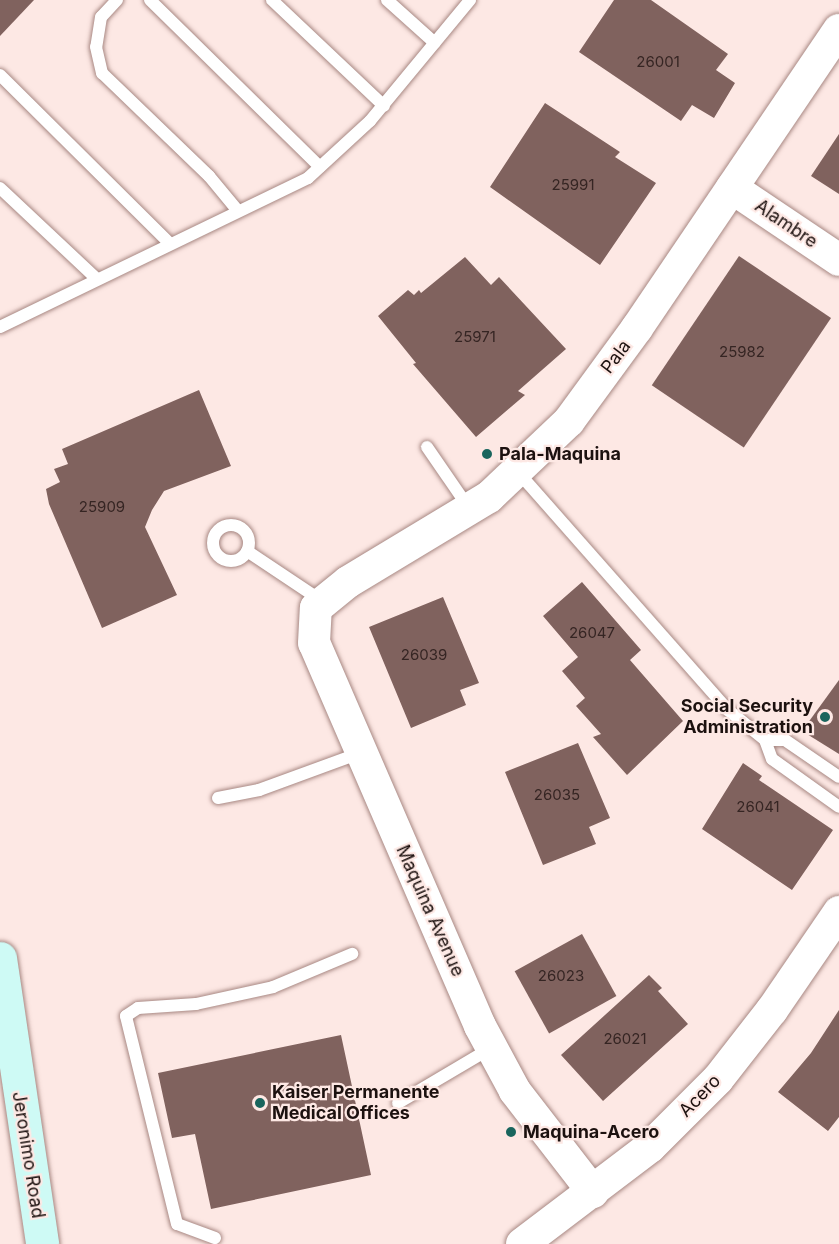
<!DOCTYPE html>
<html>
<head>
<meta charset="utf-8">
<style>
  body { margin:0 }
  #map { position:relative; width:839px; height:1244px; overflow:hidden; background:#fde8e4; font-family:Inter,sans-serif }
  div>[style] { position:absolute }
  .building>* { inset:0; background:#80625e; transform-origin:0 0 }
  .roads { filter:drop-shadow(0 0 2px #a88883) drop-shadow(0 0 2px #a88883) }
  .service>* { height:12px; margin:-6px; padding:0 6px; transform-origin:6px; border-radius:6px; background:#fff }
  .service>.ring { margin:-6px; padding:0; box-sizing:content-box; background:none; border:12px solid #fff; border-radius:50% }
  .tertiary>* { height:32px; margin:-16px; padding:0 16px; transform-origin:16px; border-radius:16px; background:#fff }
  .secondary>* { height:33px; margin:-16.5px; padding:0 16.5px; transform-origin:16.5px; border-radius:16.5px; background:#cefaf5 }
  .dots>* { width:16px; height:16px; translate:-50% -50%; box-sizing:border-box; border:3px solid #fde8e4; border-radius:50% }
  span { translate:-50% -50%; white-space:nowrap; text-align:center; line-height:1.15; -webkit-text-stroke:4.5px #fde8e4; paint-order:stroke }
  .number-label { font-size:15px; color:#352523 }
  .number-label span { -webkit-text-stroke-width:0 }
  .street-label { font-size:18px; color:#1c110f }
  .poi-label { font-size:18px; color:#1c110f; font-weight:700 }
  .left { translate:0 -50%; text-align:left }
  .right { translate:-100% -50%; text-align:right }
</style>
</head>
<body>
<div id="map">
  <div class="building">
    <i style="clip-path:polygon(0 0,34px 0,0 36px)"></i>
    <i style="clip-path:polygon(614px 0,651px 0,728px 54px,716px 70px,735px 83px,714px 118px,692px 105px,681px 121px,579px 52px)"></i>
    <i style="clip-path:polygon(545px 103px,620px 152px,615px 157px,656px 183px,600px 265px,490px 187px)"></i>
    <i style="clip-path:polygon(839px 134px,839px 194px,811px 176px)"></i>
    <i style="left:739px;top:256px;width:111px;height:156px;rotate:34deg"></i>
    <i style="clip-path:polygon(465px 257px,491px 285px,499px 277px,566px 349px,518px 391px,525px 395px,476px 437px,413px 364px,416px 363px,378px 316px,408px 290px,414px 295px,419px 290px,421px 293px)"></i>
    <i style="clip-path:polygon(199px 390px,231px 466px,164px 491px,152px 510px,145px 527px,177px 595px,102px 628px,49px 504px,46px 489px,60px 482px,54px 469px,68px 464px,62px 449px)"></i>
    <i style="clip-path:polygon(582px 582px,641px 650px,630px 660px,683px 721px,627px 775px,593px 737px,601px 734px,576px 706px,585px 698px,562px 671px,578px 657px,543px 616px)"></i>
    <i style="clip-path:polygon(443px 597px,479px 683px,460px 690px,466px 705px,411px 728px,369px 627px)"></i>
    <i style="clip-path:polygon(839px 680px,839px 754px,802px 731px)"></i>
    <i style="clip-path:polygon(578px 743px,610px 818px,589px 827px,596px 844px,543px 865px,505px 772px)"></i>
    <i style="clip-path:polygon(743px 763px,762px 776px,759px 780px,833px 830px,792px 890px,702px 829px)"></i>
    <i style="left:582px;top:934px;width:71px;height:77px;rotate:61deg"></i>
    <i style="clip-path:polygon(649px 975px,662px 988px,658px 991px,688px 1024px,603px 1101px,561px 1055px)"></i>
    <i style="clip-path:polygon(839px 1010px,839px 1117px,828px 1131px,778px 1092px,811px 1053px)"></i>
    <i style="clip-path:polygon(341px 1035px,371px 1175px,211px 1209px,195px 1134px,172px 1138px,158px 1073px)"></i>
  </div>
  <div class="roads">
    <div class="service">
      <i style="left:117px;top:0;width:23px;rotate:133deg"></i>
      <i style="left:101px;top:17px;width:30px;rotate:99deg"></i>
      <i style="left:96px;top:47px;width:27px;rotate:77deg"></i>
      <i style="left:102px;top:73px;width:149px;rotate:43.9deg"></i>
      <i style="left:209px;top:176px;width:45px;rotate:50.4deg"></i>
      <i style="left:150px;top:0;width:238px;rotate:44.5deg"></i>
      <i style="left:272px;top:0;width:154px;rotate:43.4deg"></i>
      <i style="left:387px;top:0;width:64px;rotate:41.9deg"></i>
      <i style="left:0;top:75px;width:240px;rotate:44.8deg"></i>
      <i style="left:0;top:188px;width:133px;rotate:43.2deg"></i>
      <i style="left:0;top:327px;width:342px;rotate:-25.8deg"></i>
      <i style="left:308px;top:178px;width:84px;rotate:-42.6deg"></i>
      <i style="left:370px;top:121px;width:157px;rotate:-50.4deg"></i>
      <i style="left:427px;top:447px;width:74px;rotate:55.5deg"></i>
      <i style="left:518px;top:472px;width:317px;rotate:48.6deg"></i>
      <i style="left:728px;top:710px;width:48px;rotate:39deg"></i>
      <i style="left:765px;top:740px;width:20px;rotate:70deg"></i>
      <i style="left:772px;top:759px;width:82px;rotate:35.6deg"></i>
      <i class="ring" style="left:213px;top:525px;width:24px;height:24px"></i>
      <i style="left:247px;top:551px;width:90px;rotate:33.7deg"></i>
      <i style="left:765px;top:740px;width:20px"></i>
      <i style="left:785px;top:740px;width:65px;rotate:34.4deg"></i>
      <i style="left:218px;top:798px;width:42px;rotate:-11deg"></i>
      <i style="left:259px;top:790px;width:108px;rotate:-20.1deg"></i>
      <i style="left:398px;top:1103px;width:108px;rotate:-30.6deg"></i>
      <i style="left:215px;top:1238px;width:40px;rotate:-159.8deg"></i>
      <i style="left:177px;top:1224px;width:214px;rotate:-103.8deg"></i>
      <i style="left:126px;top:1016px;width:14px;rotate:-34deg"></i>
      <i style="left:138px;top:1008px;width:58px;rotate:-3.9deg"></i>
      <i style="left:196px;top:1004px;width:79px;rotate:-12.4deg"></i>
      <i style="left:273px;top:987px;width:86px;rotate:-22.7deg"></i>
    </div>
    <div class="tertiary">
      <i style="left:732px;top:188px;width:129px;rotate:33.9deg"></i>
      <i style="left:593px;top:1192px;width:128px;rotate:-127.7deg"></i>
      <i style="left:515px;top:1091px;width:74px;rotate:-118.3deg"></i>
      <i style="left:480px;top:1026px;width:417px;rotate:-113.4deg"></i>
      <i style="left:314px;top:643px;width:35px;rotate:-87deg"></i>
      <i style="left:316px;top:608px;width:41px;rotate:-39.1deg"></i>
      <i style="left:348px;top:582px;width:165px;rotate:-31.1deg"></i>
      <i style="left:489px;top:497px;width:110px;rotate:-43.5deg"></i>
      <i style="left:569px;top:421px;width:115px;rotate:-53.8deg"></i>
      <i style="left:637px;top:328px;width:360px;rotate:-55.9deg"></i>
      <i style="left:522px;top:1244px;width:161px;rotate:-37.2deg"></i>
      <i style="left:650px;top:1147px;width:96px;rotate:-45deg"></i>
      <i style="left:718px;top:1079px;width:88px;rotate:-52deg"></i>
      <i style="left:772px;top:1010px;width:119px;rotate:-55.6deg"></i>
    </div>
    <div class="secondary">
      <i style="left:0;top:958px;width:289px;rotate:81.6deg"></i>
    </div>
  </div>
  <div class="dots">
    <i style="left:487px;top:454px;background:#19655d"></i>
    <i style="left:825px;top:717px;background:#19655d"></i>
    <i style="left:260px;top:1103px;background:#19655d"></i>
    <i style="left:511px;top:1132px;background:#19655d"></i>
  </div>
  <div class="number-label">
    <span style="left:658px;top:62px">26001</span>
    <span style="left:573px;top:185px">25991</span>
    <span style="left:475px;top:337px">25971</span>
    <span style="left:742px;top:352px">25982</span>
    <span style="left:102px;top:507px">25909</span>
    <span style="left:592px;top:633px">26047</span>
    <span style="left:424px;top:655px">26039</span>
    <span style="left:557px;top:795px">26035</span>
    <span style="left:758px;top:807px">26041</span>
    <span style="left:561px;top:976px">26023</span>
    <span style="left:625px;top:1039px">26021</span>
  </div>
  <div class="street-label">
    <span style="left:786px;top:224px;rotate:34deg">Alambre</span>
    <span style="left:616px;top:357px;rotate:-53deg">Pala</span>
    <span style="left:430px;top:911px;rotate:66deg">Maquina Avenue</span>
    <span style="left:700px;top:1096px;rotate:-46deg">Acero</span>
    <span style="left:28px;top:1155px;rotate:81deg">Jeronimo Road</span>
  </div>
  <div class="poi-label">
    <span class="left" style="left:499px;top:454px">Pala-Maquina</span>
    <span class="right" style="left:813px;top:717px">Social Security<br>Administration</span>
    <span class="left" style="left:272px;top:1103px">Kaiser Permanente<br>Medical Offices</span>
    <span class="left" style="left:523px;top:1132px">Maquina-Acero</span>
  </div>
</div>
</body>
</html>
